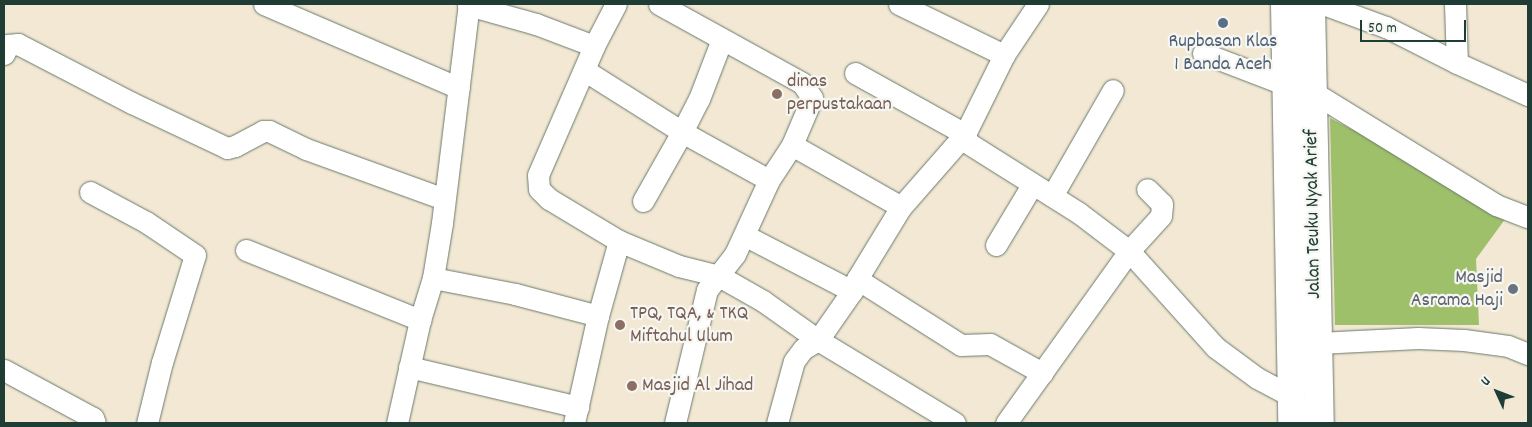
<!DOCTYPE html>
<html>
<head>
<meta charset="utf-8">
<style>
  body { margin:0 }
  #map { position:relative; width:1532px; height:427px; overflow:hidden; background:#f2e8d3; font-family:Dekko,sans-serif }
  div>[style] { position:absolute }
  .green>* { inset:0; background:#9ec06a }
  .roads { filter:drop-shadow(0 0 1px #69796c) drop-shadow(0 0 1px #69796c) }
  .minor>* { height:21px; margin:-10.5px; padding:0 10.5px; transform-origin:10.5px; border-radius:10.5px; background:#fff }
  .highway>* { height:28px; margin:-14px; padding:0 14px; transform-origin:14px; border-radius:14px; background:#fff }
  .dots>* { width:14px; height:14px; translate:-50% -50%; box-sizing:border-box; border:2px solid #f6f6f2; border-radius:50% }
  span { translate:-50% -50%; white-space:nowrap; text-align:center; line-height:1.15; -webkit-text-stroke:4.5px #f6f6f2; paint-order:stroke }
  .service-label { font-size:20px; color:#4e5e75 }
  .education-label { font-size:20px; color:#785e54 }
  .left { translate:0 -50%; text-align:left }
  .street-label { font-size:20px; color:#1f3d34 }
  .worship-label { font-size:20px; color:#5b616d }
  .right { translate:-100% -50%; text-align:right }
  .frame { position:absolute; inset:0; border:5px solid #1f3d34; pointer-events:none }
  .north { position:absolute; left:1472px; top:367px; width:50px; height:50px; -webkit-text-stroke:4px #f6f6f2; paint-order:stroke; rotate:313deg; font-size:14px; font-weight:700; line-height:20px; text-align:center; color:#1f3d34 }
  .north::after { content:''; display:block; margin:auto; width:18px; height:22px; background:#1f3d34; clip-path:polygon(50% 0,100% 100%,50% 72%,0 100%) }
  .scale { position:absolute; left:1360px; top:20px; width:106px; height:22px; box-sizing:border-box; border:2px solid #1f3d34; border-top:0; padding-left:6px; font-size:15px; line-height:18px; white-space:nowrap; color:#1f3d34; -webkit-text-stroke:4px #f6f6f2; paint-order:stroke }
</style>
</head>
<body>
<div id="map">
  <div class="green">
    <i style="clip-path:polygon(1330px 118px,1511px 211px,1476px 259px,1479px 325px,1335px 325px)"></i>
  </div>
  <div class="roads">
    <div class="minor">
      <i style="left:264px;top:4px;width:212px;rotate:23.3deg"></i>
      <i style="left:659px;top:4px;width:163px;rotate:28.9deg"></i>
      <i style="left:802px;top:83px;width:18px;rotate:56deg"></i>
      <i style="left:812px;top:98px;width:51px;rotate:113.1deg"></i>
      <i style="left:792px;top:145px;width:125px;rotate:29.6deg"></i>
      <i style="left:899px;top:4px;width:117px;rotate:25.9deg"></i>
      <i style="left:1323px;top:4px;width:67px;rotate:20.1deg"></i>
      <i style="left:1386px;top:27px;width:80px;rotate:26.9deg"></i>
      <i style="left:1457px;top:63px;width:78px;rotate:24.3deg"></i>
      <i style="left:1455px;top:4px;width:59px;rotate:88.1deg"></i>
      <i style="left:468px;top:5px;width:71px;rotate:15.6deg"></i>
      <i style="left:536px;top:24px;width:62px;rotate:20.8deg"></i>
      <i style="left:1203px;top:53px;width:90px;rotate:20.9deg"></i>
      <i style="left:4px;top:54px;width:10px;rotate:-66deg"></i>
      <i style="left:8px;top:45px;width:10px;rotate:-6deg"></i>
      <i style="left:18px;top:44px;width:128px;rotate:27.4deg"></i>
      <i style="left:132px;top:103px;width:105px;rotate:25.3deg"></i>
      <i style="left:227px;top:148px;width:8px;rotate:-14deg"></i>
      <i style="left:235px;top:146px;width:32px;rotate:-28deg"></i>
      <i style="left:263px;top:131px;width:6px"></i>
      <i style="left:269px;top:131px;width:41px;rotate:25.9deg"></i>
      <i style="left:306px;top:149px;width:147px;rotate:19.9deg"></i>
      <i style="left:584px;top:70px;width:116px;rotate:32.3deg"></i>
      <i style="left:682px;top:132px;width:37px;rotate:-63deg"></i>
      <i style="left:699px;top:99px;width:64px;rotate:-69deg"></i>
      <i style="left:855px;top:73px;width:126px;rotate:29deg"></i>
      <i style="left:965px;top:134px;width:9px;rotate:72deg"></i>
      <i style="left:968px;top:143px;width:131px;rotate:32.2deg"></i>
      <i style="left:1079px;top:213px;width:63px;rotate:37.2deg"></i>
      <i style="left:1129px;top:251px;width:129px;rotate:48.1deg"></i>
      <i style="left:1215px;top:347px;width:52px;rotate:36.4deg"></i>
      <i style="left:1257px;top:378px;width:38px;rotate:28deg"></i>
      <i style="left:1311px;top:91px;width:217px;rotate:31.6deg"></i>
      <i style="left:1496px;top:205px;width:34px;rotate:21deg"></i>
      <i style="left:90px;top:192px;width:64px;rotate:28.2deg"></i>
      <i style="left:146px;top:222px;width:59px;rotate:34deg"></i>
      <i style="left:195px;top:255px;width:112px;rotate:107.1deg"></i>
      <i style="left:162px;top:362px;width:63px;rotate:103.8deg"></i>
      <i style="left:1052px;top:196px;width:122px;rotate:-60.1deg"></i>
      <i style="left:643px;top:201px;width:79px;rotate:-60.5deg"></i>
      <i style="left:682px;top:132px;width:99px;rotate:28.9deg"></i>
      <i style="left:744px;top:235px;width:122px;rotate:27.4deg"></i>
      <i style="left:619px;top:241px;width:65px;rotate:22.6deg"></i>
      <i style="left:679px;top:266px;width:41px;rotate:14deg"></i>
      <i style="left:719px;top:276px;width:51px;rotate:29.6deg"></i>
      <i style="left:763px;top:301px;width:67px;rotate:35.3deg"></i>
      <i style="left:818px;top:340px;width:160px;rotate:31.2deg"></i>
      <i style="left:996px;top:245px;width:70px;rotate:-59deg"></i>
      <i style="left:246px;top:250px;width:188px;rotate:21.9deg"></i>
      <i style="left:433px;top:278px;width:84px;rotate:11deg"></i>
      <i style="left:515px;top:294px;width:86px;rotate:14.8deg"></i>
      <i style="left:857px;top:279px;width:123px;rotate:32.4deg"></i>
      <i style="left:961px;top:345px;width:29px;rotate:-2deg"></i>
      <i style="left:990px;top:344px;width:60px;rotate:29.1deg"></i>
      <i style="left:1318px;top:343px;width:100px;rotate:-2.9deg"></i>
      <i style="left:1418px;top:338px;width:46px;rotate:2.5deg"></i>
      <i style="left:1464px;top:340px;width:44px;rotate:7.8deg"></i>
      <i style="left:1508px;top:346px;width:22px;rotate:22deg"></i>
      <i style="left:409px;top:367px;width:174px;rotate:13.3deg"></i>
      <i style="left:4px;top:370px;width:101px;rotate:28.3deg"></i>
      <i style="left:93px;top:418px;width:5px;rotate:68deg"></i>
      <i style="left:397px;top:423px;width:106px;rotate:-77.4deg"></i>
      <i style="left:420px;top:320px;width:44px;rotate:-72.8deg"></i>
      <i style="left:433px;top:278px;width:56px;rotate:-80.7deg"></i>
      <i style="left:442px;top:223px;width:221px;rotate:-83deg"></i>
      <i style="left:574px;top:423px;width:110px;rotate:-77.4deg"></i>
      <i style="left:598px;top:316px;width:78px;rotate:-74.4deg"></i>
      <i style="left:619px;top:241px;width:82px;rotate:-149deg"></i>
      <i style="left:549px;top:199px;width:14px;rotate:-135deg"></i>
      <i style="left:539px;top:189px;width:14px;rotate:-94deg"></i>
      <i style="left:538px;top:175px;width:141px;rotate:-66.5deg"></i>
      <i style="left:594px;top:46px;width:47px;rotate:-62.4deg"></i>
      <i style="left:675px;top:423px;width:137px;rotate:-76.5deg"></i>
      <i style="left:707px;top:290px;width:46px;rotate:-52.1deg"></i>
      <i style="left:735px;top:254px;width:81px;rotate:-65.3deg"></i>
      <i style="left:769px;top:180px;width:42px;rotate:-56.7deg"></i>
      <i style="left:777px;top:423px;width:64px;rotate:-74.7deg"></i>
      <i style="left:794px;top:361px;width:15px;rotate:-53deg"></i>
      <i style="left:803px;top:349px;width:17px;rotate:-31deg"></i>
      <i style="left:818px;top:340px;width:60px;rotate:-55.2deg"></i>
      <i style="left:852px;top:291px;width:13px;rotate:-67deg"></i>
      <i style="left:857px;top:279px;width:84px;rotate:-58.6deg"></i>
      <i style="left:901px;top:207px;width:97px;rotate:-48.8deg"></i>
      <i style="left:965px;top:134px;width:88px;rotate:-63.7deg"></i>
      <i style="left:1004px;top:55px;width:61px;rotate:-56.3deg"></i>
      <i style="left:1006px;top:423px;width:211px;rotate:-54.4deg"></i>
      <i style="left:1129px;top:251px;width:47px;rotate:-47.6deg"></i>
      <i style="left:1161px;top:216px;width:12px;rotate:-85deg"></i>
      <i style="left:1162px;top:204px;width:21px;rotate:-135deg"></i>
    </div>
    <div class="highway">
      <i style="left:1285px;top:4px;width:419px;rotate:89deg"></i>
      <i style="left:1311px;top:4px;width:419px;rotate:88.8deg"></i>
    </div>
  </div>
  <div class="dots">
    <i style="left:1223px;top:23px;background:#5c6f8a"></i>
    <i style="left:777px;top:94px;background:#8d6e63"></i>
    <i style="left:1513px;top:289px;background:#6b7280"></i>
    <i style="left:620px;top:325px;background:#8d6e63"></i>
    <i style="left:632px;top:386px;background:#8d6e63"></i>
  </div>
  <div class="service-label">
    <span style="left:1223px;top:54px">Rupbasan Klas<br>1 Banda Aceh</span>
  </div>
  <div class="education-label">
    <span class="left" style="left:787px;top:94px">dinas<br>perpustakaan</span>
    <span class="left" style="left:630px;top:326px">TPQ, TQA, &amp; TKQ<br>Miftahul Ulum</span>
    <span class="left" style="left:642px;top:386px">Masjid Al Jihad</span>
  </div>
  <div class="street-label">
    <span style="left:1314px;top:214px;rotate:-91deg">Jalan Teuku Nyak Arief</span>
  </div>
  <div class="worship-label">
    <span class="right" style="left:1503px;top:290px">Masjid<br>Asrama Haji</span>
  </div>
  <div class="frame"></div>
  <div class="north">U</div>
  <div class="scale">50 m</div>
</div>
</body>
</html>
